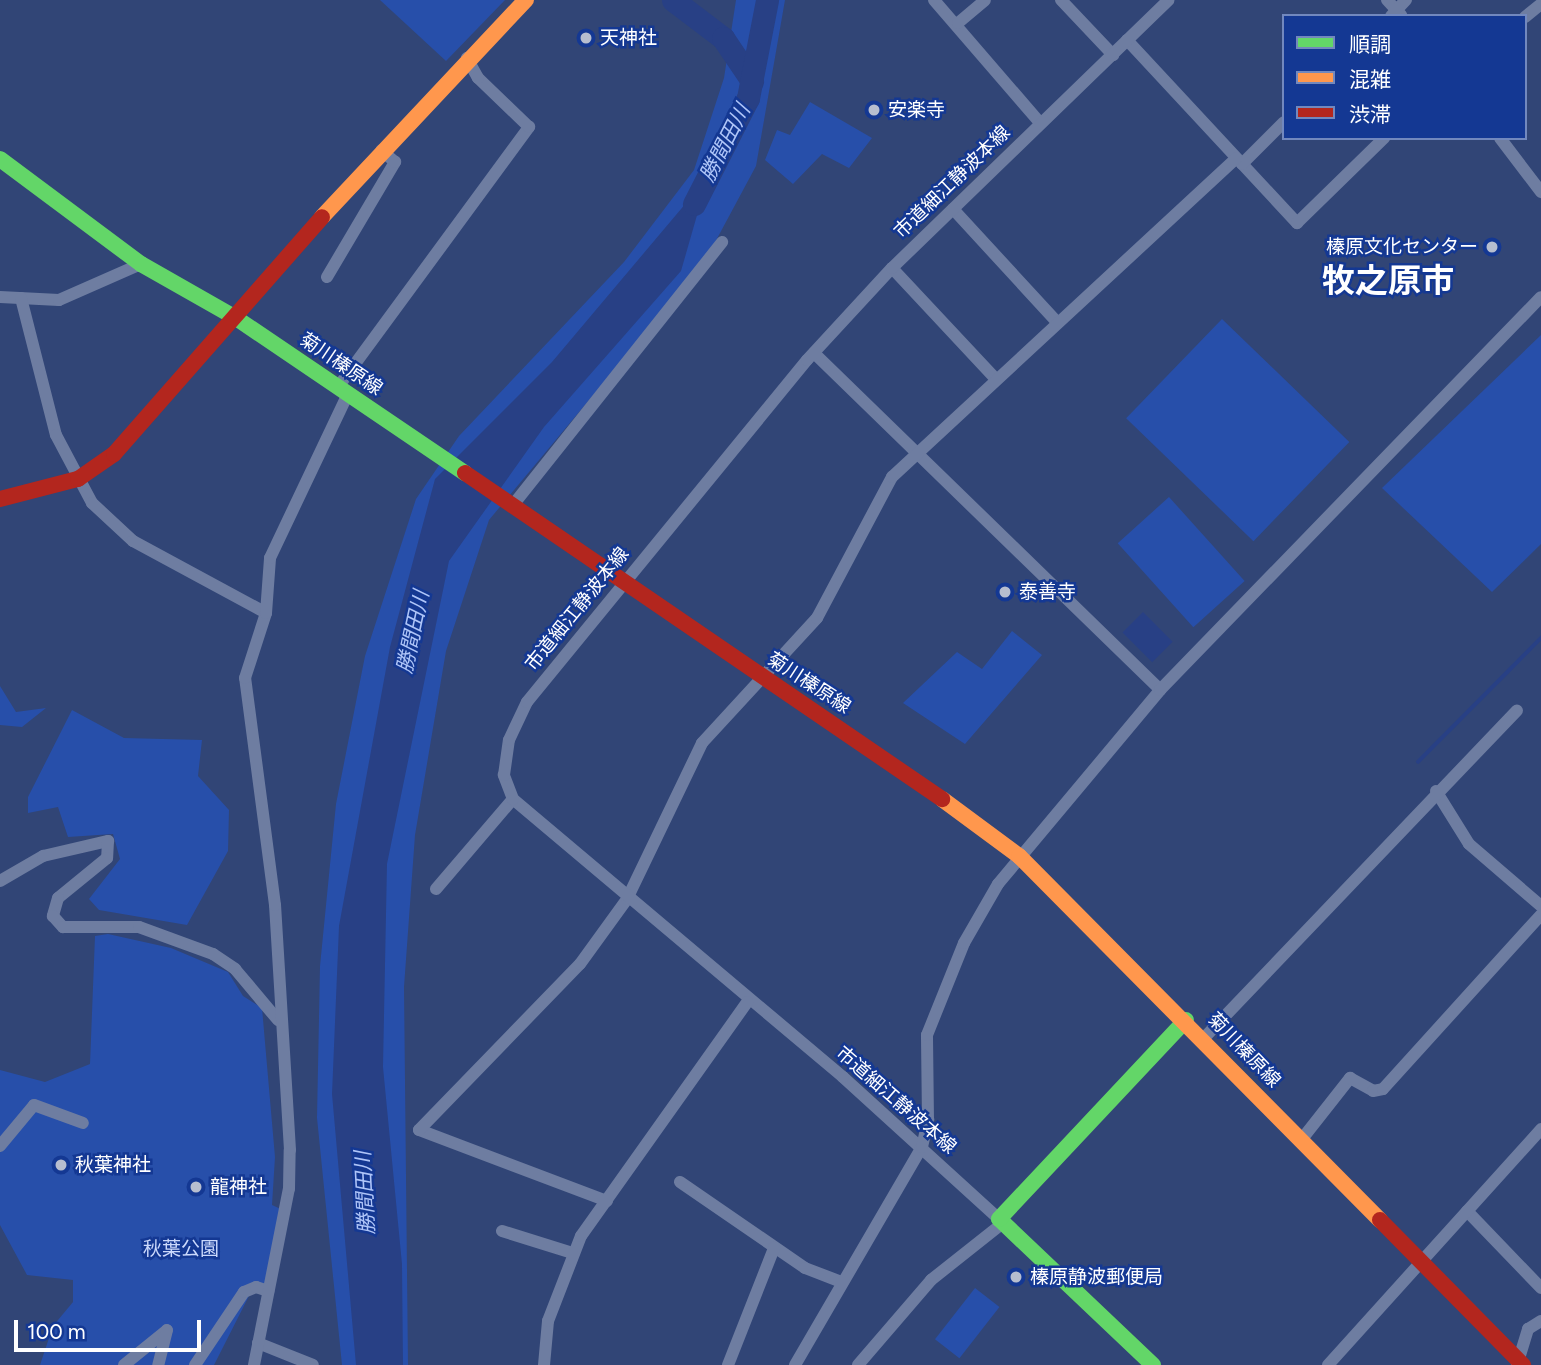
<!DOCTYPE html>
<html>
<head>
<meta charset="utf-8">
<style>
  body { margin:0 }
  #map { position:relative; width:1541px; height:1365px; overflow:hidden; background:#314576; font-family:Figtree,"Noto Sans JP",sans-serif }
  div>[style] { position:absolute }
  .green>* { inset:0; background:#274faa; transform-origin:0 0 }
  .water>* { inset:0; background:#284085; transform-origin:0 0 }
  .stream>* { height:3.5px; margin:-1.75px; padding:0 1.75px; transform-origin:1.75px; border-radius:1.75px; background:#284085 }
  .river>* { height:23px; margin:-11.5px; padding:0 11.5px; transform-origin:11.5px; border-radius:11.5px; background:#284085 }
  .street>* { height:12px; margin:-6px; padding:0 6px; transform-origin:6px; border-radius:6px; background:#6e7da1 }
  .fast>* { height:16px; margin:-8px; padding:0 8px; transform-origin:8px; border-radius:8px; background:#63d668 }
  .slow>* { height:16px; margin:-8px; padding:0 8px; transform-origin:8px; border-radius:8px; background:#ff974d }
  .jam>* { height:16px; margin:-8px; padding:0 8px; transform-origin:8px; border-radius:8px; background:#b3261e }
  .dots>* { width:19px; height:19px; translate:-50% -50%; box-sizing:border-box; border:4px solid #143893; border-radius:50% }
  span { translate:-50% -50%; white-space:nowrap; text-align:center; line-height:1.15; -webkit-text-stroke:5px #143893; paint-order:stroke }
  .poi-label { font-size:19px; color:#fff }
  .left { translate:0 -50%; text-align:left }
  .right { translate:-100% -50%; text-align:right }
  .street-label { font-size:19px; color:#fff }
  .park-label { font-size:19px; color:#cbd9fc }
  .water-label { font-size:21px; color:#afc5f8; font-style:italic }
  .town-label { font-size:33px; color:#fff; font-weight:700 }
  .legend { position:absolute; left:1282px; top:14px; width:245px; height:126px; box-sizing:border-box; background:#143893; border:2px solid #7288be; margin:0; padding:9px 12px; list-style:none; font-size:21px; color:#fff }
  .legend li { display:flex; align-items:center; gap:14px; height:35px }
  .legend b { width:35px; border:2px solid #7288be }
  .scale { position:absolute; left:14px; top:1320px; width:187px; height:32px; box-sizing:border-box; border:4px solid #fff; border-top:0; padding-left:9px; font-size:21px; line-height:24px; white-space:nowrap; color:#fff; -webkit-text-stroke:5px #143893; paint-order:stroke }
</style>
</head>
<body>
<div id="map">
  <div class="green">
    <i style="clip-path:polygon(380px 0,505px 0,446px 61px)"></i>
    <i style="clip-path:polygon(736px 0,785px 0,756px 166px,705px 261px,489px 520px,446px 651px,415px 835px,404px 987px,408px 1365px,342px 1365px,317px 1118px,320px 966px,336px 804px,365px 656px,416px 499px,459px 436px,624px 262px,694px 170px,724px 78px)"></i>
    <i style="clip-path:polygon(810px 102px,872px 138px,849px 168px,822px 154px,793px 184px,765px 160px,777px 130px,790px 135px)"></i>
    <i style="left:1222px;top:319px;width:177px;height:138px;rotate:44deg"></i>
    <i style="clip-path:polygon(1541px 335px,1541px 544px,1492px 592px,1382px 488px)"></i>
    <i style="left:1169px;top:497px;width:113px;height:69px;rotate:48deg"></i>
    <i style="clip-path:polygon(1012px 631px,1042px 655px,965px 744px,903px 703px,957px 652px,982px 669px)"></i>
    <i style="clip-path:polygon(0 686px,16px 712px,46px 708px,22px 727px,0 725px)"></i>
    <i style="clip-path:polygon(72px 710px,124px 738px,202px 740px,198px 776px,229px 810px,228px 851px,187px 925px,99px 910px,89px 899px,120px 859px,113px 834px,68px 837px,58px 807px,28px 813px,28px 797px)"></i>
    <i style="clip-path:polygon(108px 934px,171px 948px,228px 972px,243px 996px,262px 1008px,275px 1157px,272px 1205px,285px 1211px,268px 1291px,253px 1288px,214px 1365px,40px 1365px,53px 1326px,73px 1302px,73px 1280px,27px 1275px,0 1225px,0 1070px,45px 1082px,90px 1064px,95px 936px)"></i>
    <i style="left:975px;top:1288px;width:31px;height:65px;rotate:38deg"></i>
  </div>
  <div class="water">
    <i style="clip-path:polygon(708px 177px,681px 271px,544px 427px,449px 561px,387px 864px,383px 1067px,402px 1264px,403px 1365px,356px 1365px,332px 1094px,339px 926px,390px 647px,435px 479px,552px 362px)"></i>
    <i style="left:1143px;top:612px;width:42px;height:29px;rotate:45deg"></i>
  </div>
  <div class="stream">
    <i style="left:1418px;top:762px;width:175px;rotate:-45.2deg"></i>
  </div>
  <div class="river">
    <i style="left:673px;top:0;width:63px;rotate:37.2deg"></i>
    <i style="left:723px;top:38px;width:52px;rotate:56deg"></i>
    <i style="left:694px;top:204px;width:119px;rotate:-63deg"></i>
    <i style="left:748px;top:98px;width:100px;rotate:-79deg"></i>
  </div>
  <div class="street">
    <i style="left:934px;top:0;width:162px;rotate:49.2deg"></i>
    <i style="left:1061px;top:0;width:76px;rotate:46.6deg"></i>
    <i style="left:1387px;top:0;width:21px;rotate:47deg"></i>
    <i style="left:1391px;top:16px;width:22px;rotate:-47deg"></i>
    <i style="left:1525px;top:17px;width:21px;rotate:-39deg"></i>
    <i style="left:958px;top:23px;width:35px;rotate:-40deg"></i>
    <i style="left:1127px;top:40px;width:250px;rotate:47.1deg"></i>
    <i style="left:1297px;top:223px;width:122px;rotate:-44.3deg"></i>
    <i style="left:1500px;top:138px;width:68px;rotate:52.8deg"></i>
    <i style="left:1242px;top:164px;width:59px;rotate:-45deg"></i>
    <i style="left:953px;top:209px;width:152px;rotate:47.4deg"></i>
    <i style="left:892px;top:268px;width:149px;rotate:46.9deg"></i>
    <i style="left:327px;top:277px;width:134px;rotate:-59.4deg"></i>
    <i style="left:395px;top:162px;width:18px;rotate:-139deg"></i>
    <i style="left:0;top:297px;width:59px;rotate:2.9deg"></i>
    <i style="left:59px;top:300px;width:90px;rotate:-23.7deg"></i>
    <i style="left:21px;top:298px;width:141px;rotate:75.7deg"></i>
    <i style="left:56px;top:435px;width:77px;rotate:62.1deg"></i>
    <i style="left:92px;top:503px;width:56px;rotate:42.8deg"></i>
    <i style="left:133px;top:541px;width:151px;rotate:28.4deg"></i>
    <i style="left:814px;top:353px;width:483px;rotate:44.2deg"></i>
    <i style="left:338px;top:387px;width:323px;rotate:-53.7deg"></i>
    <i style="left:529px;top:127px;width:71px;rotate:-136.1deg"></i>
    <i style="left:478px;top:78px;width:23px;rotate:-119deg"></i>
    <i style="left:513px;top:505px;width:336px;rotate:-51.5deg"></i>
    <i style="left:1436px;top:791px;width:62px;rotate:58.1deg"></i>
    <i style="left:1469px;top:844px;width:95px;rotate:40.7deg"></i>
    <i style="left:0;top:881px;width:50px;rotate:-30.2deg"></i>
    <i style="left:43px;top:856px;width:67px;rotate:-13deg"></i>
    <i style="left:108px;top:841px;width:17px;rotate:93deg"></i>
    <i style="left:107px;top:858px;width:63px;rotate:140.8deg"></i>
    <i style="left:58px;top:898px;width:19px;rotate:106deg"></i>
    <i style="left:53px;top:916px;width:15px;rotate:48deg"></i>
    <i style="left:63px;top:927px;width:76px"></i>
    <i style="left:139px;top:927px;width:79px;rotate:20deg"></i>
    <i style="left:213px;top:954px;width:27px;rotate:34deg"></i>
    <i style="left:235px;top:969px;width:67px;rotate:49.9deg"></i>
    <i style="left:436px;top:889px;width:118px;rotate:-49.5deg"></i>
    <i style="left:1204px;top:1038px;width:453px;rotate:-46.3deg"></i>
    <i style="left:1302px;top:1139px;width:78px;rotate:-51.8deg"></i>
    <i style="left:1350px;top:1078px;width:26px;rotate:29deg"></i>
    <i style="left:1373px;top:1091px;width:10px;rotate:-11deg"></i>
    <i style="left:1383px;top:1089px;width:235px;rotate:-47.8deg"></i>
    <i style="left:0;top:1146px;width:53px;rotate:-50.3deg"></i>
    <i style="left:34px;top:1105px;width:52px;rotate:20.2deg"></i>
    <i style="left:680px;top:1182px;width:152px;rotate:34.5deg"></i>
    <i style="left:805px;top:1268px;width:40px;rotate:21deg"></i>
    <i style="left:607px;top:1201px;width:201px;rotate:-159.3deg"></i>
    <i style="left:419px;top:1130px;width:231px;rotate:-45.9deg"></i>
    <i style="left:580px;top:964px;width:80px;rotate:-54.1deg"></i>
    <i style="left:627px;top:899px;width:173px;rotate:-64.3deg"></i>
    <i style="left:702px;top:743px;width:170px;rotate:-47.4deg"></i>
    <i style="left:817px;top:618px;width:160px;rotate:-62deg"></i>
    <i style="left:892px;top:477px;width:469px;rotate:-42.8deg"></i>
    <i style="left:1467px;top:1211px;width:107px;rotate:46.1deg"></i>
    <i style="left:999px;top:1219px;width:211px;rotate:-137.7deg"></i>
    <i style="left:843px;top:1077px;width:431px;rotate:-139.9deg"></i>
    <i style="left:513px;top:799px;width:26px;rotate:-111deg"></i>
    <i style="left:504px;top:775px;width:35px;rotate:-82deg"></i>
    <i style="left:509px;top:740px;width:42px;rotate:-64.7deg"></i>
    <i style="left:527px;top:702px;width:442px;rotate:-50.7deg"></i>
    <i style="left:807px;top:360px;width:125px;rotate:-47.3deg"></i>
    <i style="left:892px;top:268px;width:385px;rotate:-44.1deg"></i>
    <i style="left:502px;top:1231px;width:73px;rotate:17.4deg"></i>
    <i style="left:258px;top:1343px;width:59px;rotate:21.8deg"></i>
    <i style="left:124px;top:1365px;width:55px;rotate:-39.1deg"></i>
    <i style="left:167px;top:1330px;width:36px;rotate:104deg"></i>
    <i style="left:195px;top:1365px;width:88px;rotate:-56.1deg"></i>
    <i style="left:244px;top:1292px;width:13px;rotate:-23deg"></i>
    <i style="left:256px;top:1287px;width:13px;rotate:18deg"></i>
    <i style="left:254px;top:1365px;width:179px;rotate:-78.8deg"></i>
    <i style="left:289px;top:1189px;width:39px;rotate:-89deg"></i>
    <i style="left:290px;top:1150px;width:245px;rotate:-93.5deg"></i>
    <i style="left:275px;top:905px;width:229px;rotate:-97.5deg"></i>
    <i style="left:245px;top:678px;width:68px;rotate:-72.1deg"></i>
    <i style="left:266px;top:613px;width:55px;rotate:-85.8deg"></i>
    <i style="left:270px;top:558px;width:182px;rotate:-64.6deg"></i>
    <i style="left:544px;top:1365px;width:44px;rotate:-84.8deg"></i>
    <i style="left:548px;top:1321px;width:91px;rotate:-68.8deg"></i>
    <i style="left:581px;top:1236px;width:287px;rotate:-54.6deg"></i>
    <i style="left:728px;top:1365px;width:126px;rotate:-68.5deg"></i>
    <i style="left:795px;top:1365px;width:252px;rotate:-59.8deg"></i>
    <i style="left:922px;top:1147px;width:28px;rotate:-77deg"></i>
    <i style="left:928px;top:1120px;width:85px;rotate:-90.7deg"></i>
    <i style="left:927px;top:1035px;width:99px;rotate:-68.1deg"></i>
    <i style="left:964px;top:943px;width:68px;rotate:-60deg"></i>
    <i style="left:998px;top:884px;width:253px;rotate:-50.1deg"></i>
    <i style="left:1160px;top:690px;width:547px;rotate:-45.89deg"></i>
    <i style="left:858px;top:1365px;width:112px;rotate:-49.3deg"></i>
    <i style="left:931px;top:1280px;width:92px;rotate:-38.4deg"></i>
    <i style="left:1328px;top:1365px;width:318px;rotate:-47.9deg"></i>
    <i style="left:1517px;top:1365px;width:38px;rotate:-73deg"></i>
    <i style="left:1528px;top:1329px;width:15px;rotate:-32deg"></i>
  </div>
  <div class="fast">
    <i style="left:0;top:159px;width:176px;rotate:36.7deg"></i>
    <i style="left:141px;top:264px;width:109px;rotate:29.6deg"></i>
    <i style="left:236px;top:318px;width:277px;rotate:34.1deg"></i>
    <i style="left:1153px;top:1365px;width:212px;rotate:-136.5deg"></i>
    <i style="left:999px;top:1219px;width:273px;rotate:-46.8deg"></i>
  </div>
  <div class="slow">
    <i style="left:322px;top:217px;width:298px;rotate:-46.8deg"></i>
    <i style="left:942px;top:799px;width:96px;rotate:36.5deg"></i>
    <i style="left:1019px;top:856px;width:513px;rotate:45.24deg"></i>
  </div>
  <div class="jam">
    <i style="left:465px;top:473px;width:578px;rotate:34.35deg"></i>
    <i style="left:0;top:499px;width:81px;rotate:-14.4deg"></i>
    <i style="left:78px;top:479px;width:44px;rotate:-34.8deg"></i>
    <i style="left:114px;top:454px;width:315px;rotate:-48.7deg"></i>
    <i style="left:1380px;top:1220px;width:204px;rotate:45.4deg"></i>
  </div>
  <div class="dots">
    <i style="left:586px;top:38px;background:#b7becf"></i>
    <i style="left:874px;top:110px;background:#b7becf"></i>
    <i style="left:1492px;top:247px;background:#b7becf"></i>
    <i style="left:1005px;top:592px;background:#b7becf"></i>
    <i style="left:61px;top:1165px;background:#b7becf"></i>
    <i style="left:196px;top:1187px;background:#b7becf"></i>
    <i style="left:1016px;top:1277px;background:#b7becf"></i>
  </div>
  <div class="poi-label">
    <span class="left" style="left:600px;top:38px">天神社</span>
    <span class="left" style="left:888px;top:110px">安楽寺</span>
    <span class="right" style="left:1478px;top:247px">榛原文化センター</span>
    <span class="left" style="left:1019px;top:592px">泰善寺</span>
    <span class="left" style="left:75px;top:1165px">秋葉神社</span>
    <span class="left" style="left:210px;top:1187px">龍神社</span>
    <span class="left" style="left:1030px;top:1277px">榛原静波郵便局</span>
  </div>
  <div class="street-label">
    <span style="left:952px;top:182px;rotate:-44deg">市道細江静波本線</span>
    <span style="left:341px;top:364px;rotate:34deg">菊川榛原線</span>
    <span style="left:577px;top:609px;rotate:-51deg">市道細江静波本線</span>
    <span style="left:809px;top:683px;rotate:33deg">菊川榛原線</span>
    <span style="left:1244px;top:1050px;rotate:46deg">菊川榛原線</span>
    <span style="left:896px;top:1100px;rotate:41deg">市道細江静波本線</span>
  </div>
  <div class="park-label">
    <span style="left:181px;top:1249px">秋葉公園</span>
  </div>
  <div class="water-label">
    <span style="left:725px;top:143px;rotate:-63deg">勝間田川</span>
    <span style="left:413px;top:632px;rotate:-78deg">勝間田川</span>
    <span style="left:365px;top:1193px;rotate:-93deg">勝間田川</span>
  </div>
  <div class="town-label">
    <span style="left:1388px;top:281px">牧之原市</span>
  </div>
  <ul class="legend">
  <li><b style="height:9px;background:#63d668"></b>順調</li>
  <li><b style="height:9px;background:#ff974d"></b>混雑</li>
  <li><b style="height:9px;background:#b3261e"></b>渋滞</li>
  </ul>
  <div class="scale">100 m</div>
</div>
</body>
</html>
